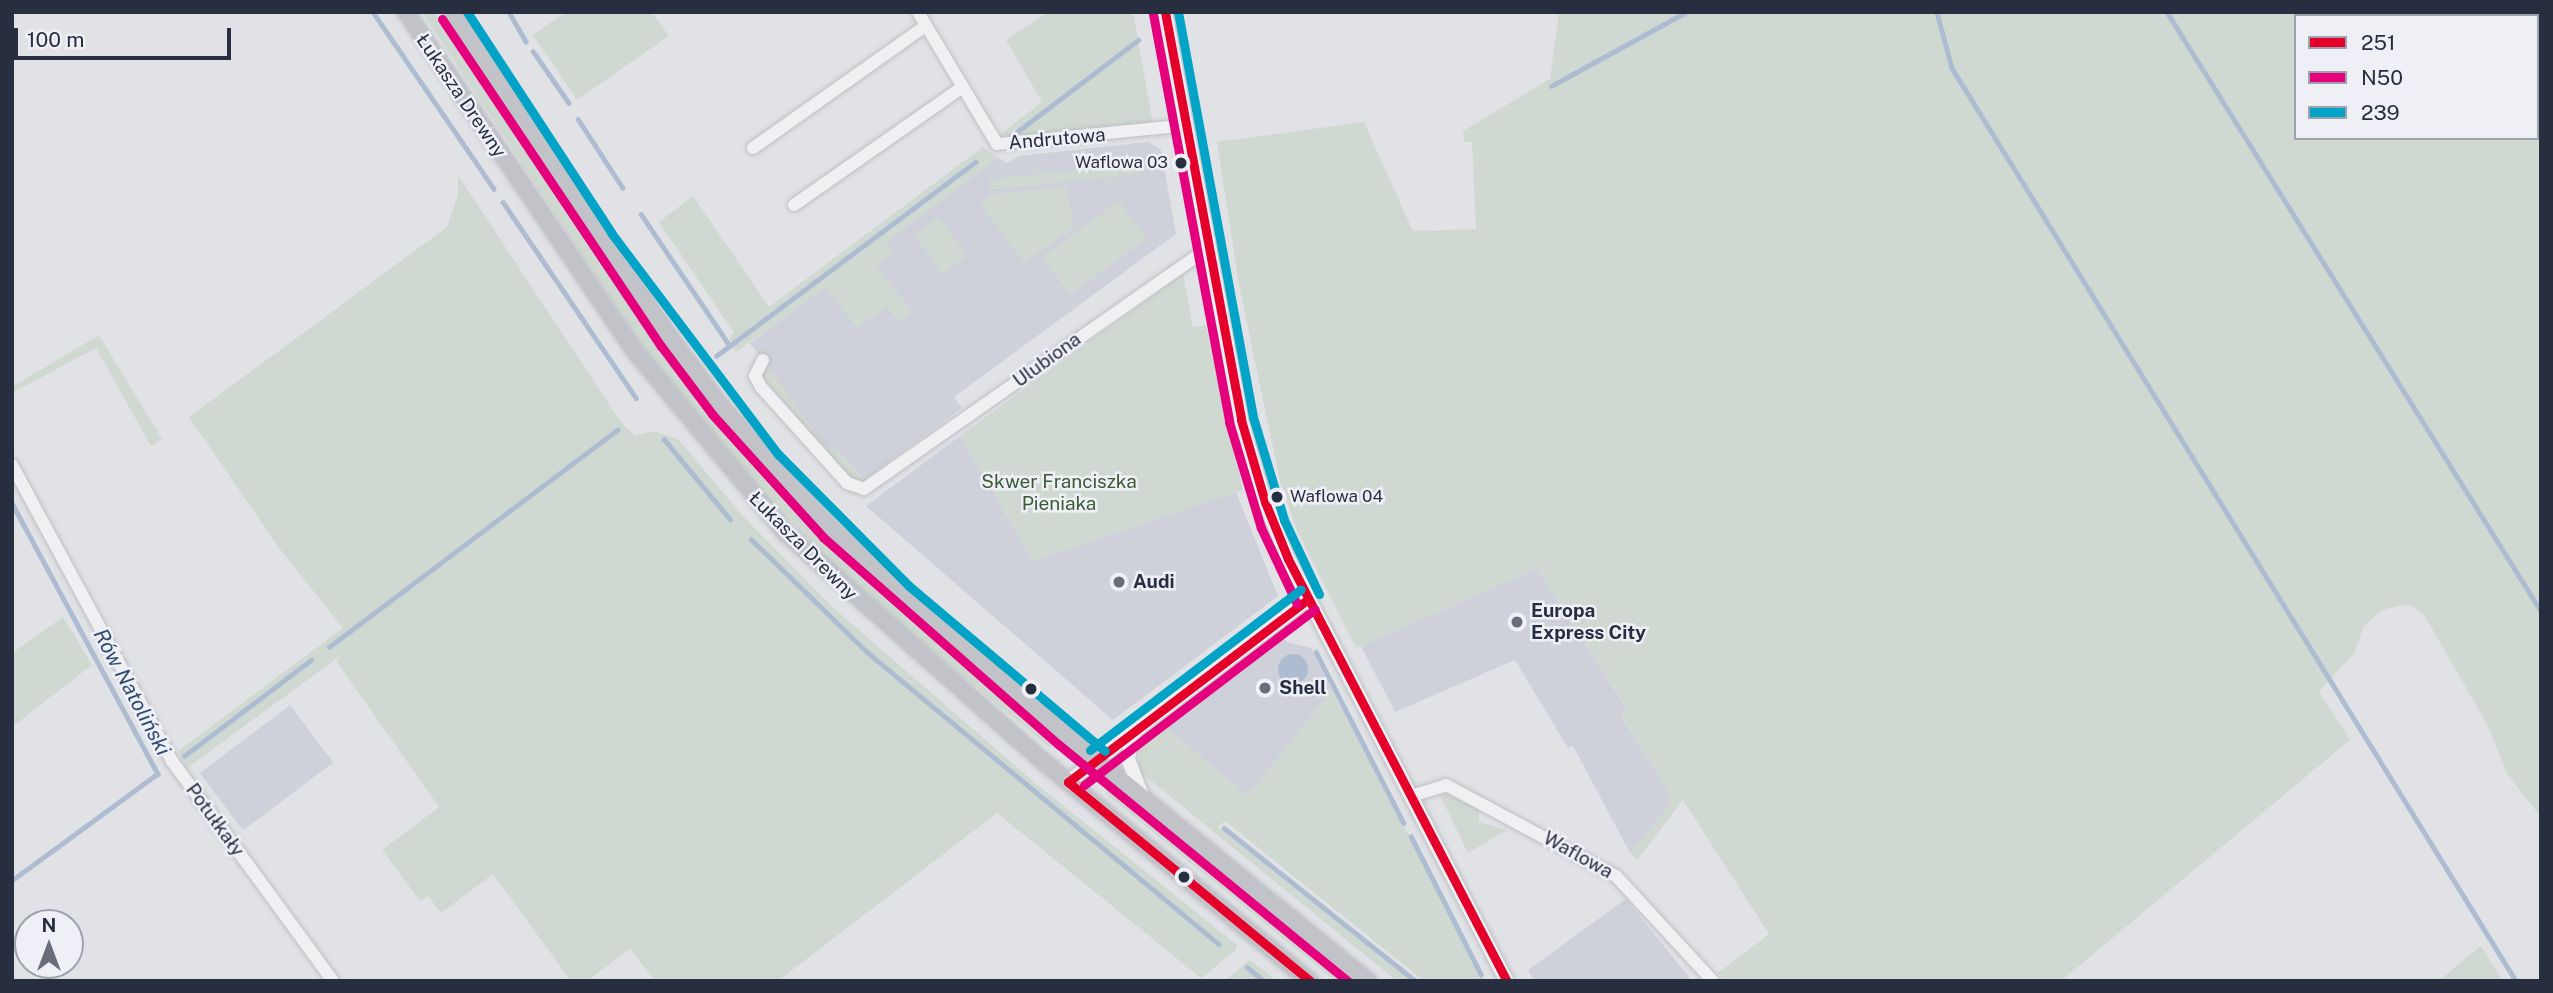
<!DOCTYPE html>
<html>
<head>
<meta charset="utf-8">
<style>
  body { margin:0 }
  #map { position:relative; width:2553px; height:993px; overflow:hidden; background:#e0e2e6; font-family:"Public Sans",sans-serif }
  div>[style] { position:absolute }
  .built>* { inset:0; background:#ced1d9; transform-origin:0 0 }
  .green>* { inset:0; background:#d0d9d1; transform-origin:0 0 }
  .water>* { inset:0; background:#aebcd2 }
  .round { border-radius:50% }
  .stream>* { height:4.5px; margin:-2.25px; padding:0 2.25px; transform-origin:2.25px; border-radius:2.25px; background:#aebcd2 }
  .roads { filter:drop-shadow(0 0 2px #bec0c4) drop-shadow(0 0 2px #bec0c4) }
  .minor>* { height:12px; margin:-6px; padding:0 6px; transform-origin:6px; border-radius:6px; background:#f0f0f2 }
  .tertiary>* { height:14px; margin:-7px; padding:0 7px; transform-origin:7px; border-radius:7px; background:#f0f0f2 }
  .secondary>* { height:16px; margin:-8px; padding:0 8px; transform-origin:8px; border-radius:8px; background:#c1c3c8 }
  .bus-1>* { height:9px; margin:-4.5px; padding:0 4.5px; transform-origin:4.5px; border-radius:4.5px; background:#e4002b }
  .bus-2>* { height:9px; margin:-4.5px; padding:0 4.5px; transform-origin:4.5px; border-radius:4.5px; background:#e5007d }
  .bus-3>* { height:9px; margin:-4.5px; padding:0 4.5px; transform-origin:4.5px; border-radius:4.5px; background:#02a3c7 }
  .dots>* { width:19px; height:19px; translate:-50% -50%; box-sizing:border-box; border:4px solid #eef0f6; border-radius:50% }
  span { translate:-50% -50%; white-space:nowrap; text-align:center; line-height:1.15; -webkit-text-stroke:5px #eef0f6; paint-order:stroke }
  .bus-label { font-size:17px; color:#272e3f }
  .right { translate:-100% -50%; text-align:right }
  .left { translate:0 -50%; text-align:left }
  .street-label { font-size:19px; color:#272e3f }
  .park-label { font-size:19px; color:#395b34 }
  .poi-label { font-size:19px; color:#272e3f; font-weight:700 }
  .water-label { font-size:21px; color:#304a74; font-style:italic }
  .frame { position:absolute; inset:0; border:14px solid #272e3f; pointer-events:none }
  .legend { position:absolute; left:2294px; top:14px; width:245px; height:126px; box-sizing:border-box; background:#eef0f6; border:2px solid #9ea2ad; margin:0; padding:9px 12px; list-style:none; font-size:21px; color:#272e3f }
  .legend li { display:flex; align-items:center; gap:14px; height:35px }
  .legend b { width:35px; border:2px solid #9ea2ad }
  .north { position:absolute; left:14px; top:909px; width:70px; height:70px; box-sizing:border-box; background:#eef0f6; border:2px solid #9ea2ad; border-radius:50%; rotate:0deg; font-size:19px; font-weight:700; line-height:28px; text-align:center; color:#272e3f }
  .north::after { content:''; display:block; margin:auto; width:24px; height:32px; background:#686d79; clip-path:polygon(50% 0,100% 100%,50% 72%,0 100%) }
  .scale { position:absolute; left:14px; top:28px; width:217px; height:32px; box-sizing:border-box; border:4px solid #272e3f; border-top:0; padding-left:9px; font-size:21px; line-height:24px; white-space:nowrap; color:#272e3f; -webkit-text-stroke:5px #eef0f6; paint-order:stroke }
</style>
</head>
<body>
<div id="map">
  <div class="built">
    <i style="clip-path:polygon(1148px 142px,1161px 150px,1176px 234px,954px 397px,962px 408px,864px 480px,838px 450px,826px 447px,750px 343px,998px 158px,1007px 163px,1019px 156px)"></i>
    <i style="clip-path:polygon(960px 436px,1033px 561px,1236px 492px,1278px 596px,1113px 720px,866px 506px)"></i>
    <i style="clip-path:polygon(1537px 568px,1626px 708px,1621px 716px,1668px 790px,1668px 807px,1630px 853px,1573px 746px,1568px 748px,1515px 660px,1395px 712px,1361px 646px)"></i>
    <i style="clip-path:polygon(1279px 633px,1287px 642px,1311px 648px,1332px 690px,1248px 796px,1159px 722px)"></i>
    <i style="left:290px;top:705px;width:72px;height:113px;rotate:53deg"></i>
    <i style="clip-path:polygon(1626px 899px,1692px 981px,1534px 981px,1528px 970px)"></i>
  </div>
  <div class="green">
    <i style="clip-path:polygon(422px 12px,434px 12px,482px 74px,671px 355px,755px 460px,910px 614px,1058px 737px,1050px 748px,863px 595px,773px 505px,660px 373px)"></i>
    <i style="clip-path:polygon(566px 12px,652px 12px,669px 36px,577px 100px,533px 35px)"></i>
    <i style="clip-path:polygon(1049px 12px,1133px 12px,1153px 124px,1007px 142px,1002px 133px,1042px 102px,1006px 40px)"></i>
    <i style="clip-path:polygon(evenodd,1559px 12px,2541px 12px,2541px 817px,2507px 774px,2487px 724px,2423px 613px,2407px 604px,2382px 610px,2364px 626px,2354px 653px,2319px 691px,2350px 740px,2061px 981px,1726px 981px,1718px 973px,1769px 934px,1683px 800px,1637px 860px,1630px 853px,1668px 807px,1668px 790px,1621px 715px,1626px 707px,1537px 568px,1356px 648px,1297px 530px,1280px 481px,1239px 285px,1217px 142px,1364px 122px,1413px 231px,1476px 229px,1472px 142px,1464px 142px,1463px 131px,1550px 79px,1559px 12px,2296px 16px,2537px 16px,2537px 138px,2296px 138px,2296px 16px)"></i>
    <i style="clip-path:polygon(983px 147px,998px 158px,886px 242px,893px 252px,876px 265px,912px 311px,898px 322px,887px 306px,857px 328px,826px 287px,736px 352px,729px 339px,734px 333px,659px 222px,693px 196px,769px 307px)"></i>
    <i style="left:1138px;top:164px;width:10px;height:150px;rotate:84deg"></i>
    <i style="clip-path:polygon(458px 175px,620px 421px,635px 436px,655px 431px,679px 440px,741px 514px,829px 604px,1035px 783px,1237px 945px,1235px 951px,1201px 978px,997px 813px,778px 981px,655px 981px,630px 949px,587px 981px,571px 981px,493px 874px,441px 913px,428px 896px,420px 901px,382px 850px,439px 807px,337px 662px,340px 656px,187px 768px,178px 751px,343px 628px,279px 548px,189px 417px,447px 227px,458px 195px)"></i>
    <i style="clip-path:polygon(1068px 187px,1073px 228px,1024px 262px,981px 205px,992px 194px)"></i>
    <i style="left:1119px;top:201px;width:47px;height:95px;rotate:54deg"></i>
    <i style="left:939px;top:217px;width:48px;height:31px;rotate:54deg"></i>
    <i style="clip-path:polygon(1183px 274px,1193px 327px,1206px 325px,1243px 490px,1033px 561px,960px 436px)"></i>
    <i style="clip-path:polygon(99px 335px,162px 439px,151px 446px,96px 348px,12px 393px,12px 387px)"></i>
    <i style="clip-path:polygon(766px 364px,826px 447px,838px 450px,863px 480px,883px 469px,870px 481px,851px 480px,762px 377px)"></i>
    <i style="clip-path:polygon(63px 617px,92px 665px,12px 727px,12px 653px)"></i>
    <i style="clip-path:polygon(1332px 690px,1485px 981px,1424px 981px,1225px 821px,1218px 827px,1412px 981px,1397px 981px,1139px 771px,1139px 739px,1159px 722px,1248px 796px)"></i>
    <i style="clip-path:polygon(1107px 778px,1112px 781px,1354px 981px,1335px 981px,1106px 794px)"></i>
    <i style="clip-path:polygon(1447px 794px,1479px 809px,1479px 822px,1507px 830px,1468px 853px,1440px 795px)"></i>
    <i style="clip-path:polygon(2481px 946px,2503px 981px,2438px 981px)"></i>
    <i style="clip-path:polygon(1250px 960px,1277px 981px,1224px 981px)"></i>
  </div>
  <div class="water">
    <i class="round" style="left:1278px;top:654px;width:30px;height:30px"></i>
  </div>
  <div class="stream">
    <i style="left:373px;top:12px;width:214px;rotate:55.6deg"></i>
    <i style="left:509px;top:12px;width:34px;rotate:60deg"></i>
    <i style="left:1937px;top:12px;width:58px;rotate:75deg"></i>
    <i style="left:1952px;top:68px;width:1073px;rotate:58.29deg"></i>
    <i style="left:2167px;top:12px;width:706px;rotate:58.02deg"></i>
    <i style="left:533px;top:51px;width:63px;rotate:55.3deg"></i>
    <i style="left:1551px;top:86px;width:154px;rotate:-28.7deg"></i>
    <i style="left:578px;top:119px;width:82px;rotate:56.9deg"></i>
    <i style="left:1009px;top:138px;width:162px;rotate:-37.2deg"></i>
    <i style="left:503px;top:202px;width:237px;rotate:55.8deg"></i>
    <i style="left:641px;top:214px;width:159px;rotate:56deg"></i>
    <i style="left:716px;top:356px;width:324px;rotate:-36.8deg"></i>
    <i style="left:664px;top:439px;width:104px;rotate:50.5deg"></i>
    <i style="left:12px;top:503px;width:308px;rotate:61.7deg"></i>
    <i style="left:158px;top:774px;width:181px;rotate:143.8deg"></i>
    <i style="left:751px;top:539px;width:162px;rotate:44.2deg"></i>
    <i style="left:867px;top:652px;width:457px;rotate:39.7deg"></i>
    <i style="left:329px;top:647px;width:361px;rotate:-37deg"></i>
    <i style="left:1316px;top:652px;width:192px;rotate:62.8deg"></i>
    <i style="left:184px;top:756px;width:159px;rotate:-37.1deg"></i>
    <i style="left:1224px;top:828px;width:246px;rotate:38.6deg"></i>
    <i style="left:1411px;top:836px;width:155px;rotate:63.1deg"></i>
    <i style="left:1247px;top:967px;width:22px;rotate:39deg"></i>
  </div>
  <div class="roads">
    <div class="minor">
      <i style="left:918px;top:12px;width:154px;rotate:59.1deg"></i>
      <i style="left:997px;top:144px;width:191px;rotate:-5.7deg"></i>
      <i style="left:753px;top:148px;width:211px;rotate:-35.3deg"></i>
      <i style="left:794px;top:205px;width:204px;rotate:-35deg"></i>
      <i style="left:763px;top:360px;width:18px;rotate:117deg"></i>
      <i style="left:755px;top:376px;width:13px;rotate:61deg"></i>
      <i style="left:761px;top:387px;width:129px;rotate:48.1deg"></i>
      <i style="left:847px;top:483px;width:18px;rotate:19deg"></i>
      <i style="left:864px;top:489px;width:421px;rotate:-35deg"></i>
      <i style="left:12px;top:465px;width:336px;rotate:61.6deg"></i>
      <i style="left:172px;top:761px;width:273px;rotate:53.8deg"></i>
      <i style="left:1411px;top:796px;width:37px;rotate:-17deg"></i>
      <i style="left:1446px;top:785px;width:193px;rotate:28.2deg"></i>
      <i style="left:1616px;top:876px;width:143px;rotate:47.3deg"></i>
    </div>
    <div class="tertiary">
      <i style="left:1165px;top:12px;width:415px;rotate:79.4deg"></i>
      <i style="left:1241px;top:420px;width:85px;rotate:73.7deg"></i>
      <i style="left:1265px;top:502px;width:61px;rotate:68deg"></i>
      <i style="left:1288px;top:559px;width:475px;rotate:62.6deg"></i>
      <i style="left:1134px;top:732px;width:28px;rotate:103deg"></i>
      <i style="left:1128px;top:759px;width:40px;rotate:69deg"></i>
      <i style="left:1068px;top:782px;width:302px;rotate:-37.3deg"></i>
    </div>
    <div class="secondary">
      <i style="left:406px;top:12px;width:408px;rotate:56deg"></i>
      <i style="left:634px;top:350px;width:239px;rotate:50.3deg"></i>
      <i style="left:787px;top:534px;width:344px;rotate:41.6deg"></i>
      <i style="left:1044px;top:762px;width:345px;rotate:39.5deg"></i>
      <i style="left:452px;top:12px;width:394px;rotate:56.2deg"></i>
      <i style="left:671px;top:339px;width:84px;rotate:53.3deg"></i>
      <i style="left:721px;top:406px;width:166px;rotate:47.9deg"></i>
      <i style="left:832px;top:529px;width:312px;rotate:41.4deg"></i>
      <i style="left:1066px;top:735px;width:390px;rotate:39.2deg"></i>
    </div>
  </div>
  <div class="bus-1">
    <i style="left:1165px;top:12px;width:415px;rotate:79.4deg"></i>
    <i style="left:1241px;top:420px;width:85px;rotate:73.7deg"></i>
    <i style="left:1265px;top:502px;width:61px;rotate:68deg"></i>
    <i style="left:1288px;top:559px;width:475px;rotate:62.6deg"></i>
    <i style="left:1068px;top:782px;width:313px;rotate:39.4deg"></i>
    <i style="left:1068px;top:782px;width:302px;rotate:-37.3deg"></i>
  </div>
  <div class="bus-2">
    <i style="left:1153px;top:14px;width:415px;rotate:79.4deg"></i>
    <i style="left:1229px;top:422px;width:111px;rotate:73.2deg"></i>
    <i style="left:1261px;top:528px;width:84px;rotate:64.7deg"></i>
    <i style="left:442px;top:19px;width:394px;rotate:56.2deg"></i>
    <i style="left:661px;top:346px;width:85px;rotate:53.1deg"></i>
    <i style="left:712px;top:414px;width:166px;rotate:47.9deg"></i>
    <i style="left:823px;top:537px;width:313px;rotate:41.4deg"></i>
    <i style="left:1058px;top:744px;width:375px;rotate:39.3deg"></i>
    <i style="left:1084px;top:785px;width:290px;rotate:-37.3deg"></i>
  </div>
  <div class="bus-3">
    <i style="left:467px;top:12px;width:265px;rotate:56.8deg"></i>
    <i style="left:612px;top:234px;width:276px;rotate:53deg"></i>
    <i style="left:778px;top:454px;width:186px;rotate:45.2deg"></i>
    <i style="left:909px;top:586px;width:256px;rotate:40.1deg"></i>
    <i style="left:1178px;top:12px;width:412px;rotate:79.5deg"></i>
    <i style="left:1253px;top:417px;width:108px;rotate:73.2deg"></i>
    <i style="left:1284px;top:520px;width:82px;rotate:64.7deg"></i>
    <i style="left:1090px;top:750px;width:265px;rotate:-37.3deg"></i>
  </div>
  <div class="dots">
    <i style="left:1181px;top:163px;background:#272e3f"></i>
    <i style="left:1277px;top:497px;background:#272e3f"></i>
    <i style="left:1119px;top:582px;background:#686d79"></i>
    <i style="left:1517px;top:622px;background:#686d79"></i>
    <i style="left:1265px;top:688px;background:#686d79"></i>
    <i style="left:1031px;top:689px;background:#272e3f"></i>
    <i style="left:1184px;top:877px;background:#272e3f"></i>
  </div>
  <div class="bus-label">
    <span class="right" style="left:1168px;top:163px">Waflowa 03</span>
    <span class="left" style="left:1290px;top:497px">Waflowa 04</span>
  </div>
  <div class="street-label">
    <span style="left:461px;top:96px;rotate:56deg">Łukasza Drewny</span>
    <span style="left:1057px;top:139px;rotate:-5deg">Andrutowa</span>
    <span style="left:1047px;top:360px;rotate:-36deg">Ulubiona</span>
    <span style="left:803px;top:546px;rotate:45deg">Łukasza Drewny</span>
    <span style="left:215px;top:820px;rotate:54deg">Potułkały</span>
    <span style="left:1578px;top:855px;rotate:29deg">Waflowa</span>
  </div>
  <div class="park-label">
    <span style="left:1059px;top:493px">Skwer Franciszka<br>Pieniaka</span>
  </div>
  <div class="poi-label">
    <span class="left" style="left:1133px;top:582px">Audi</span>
    <span class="left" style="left:1531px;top:622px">Europa<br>Express City</span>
    <span class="left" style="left:1279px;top:688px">Shell</span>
  </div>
  <div class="water-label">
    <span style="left:132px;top:692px;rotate:62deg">Rów Natoliński</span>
  </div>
  <div class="frame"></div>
  <ul class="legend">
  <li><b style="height:9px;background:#e4002b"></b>251</li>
  <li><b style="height:9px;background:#e5007d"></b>N50</li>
  <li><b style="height:9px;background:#02a3c7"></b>239</li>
  </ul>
  <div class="north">N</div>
  <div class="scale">100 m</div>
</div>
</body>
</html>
